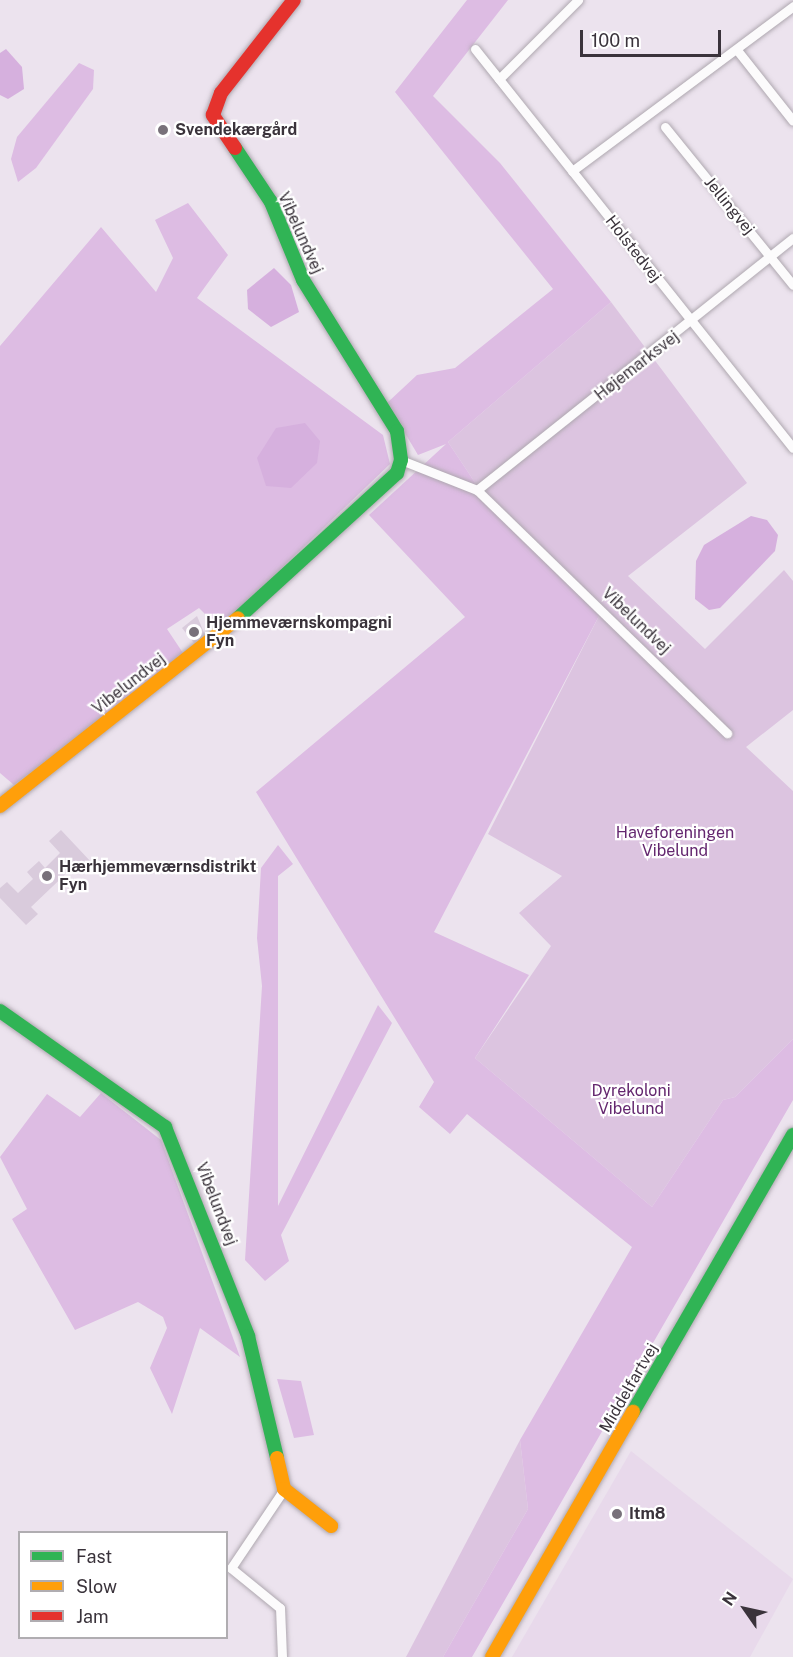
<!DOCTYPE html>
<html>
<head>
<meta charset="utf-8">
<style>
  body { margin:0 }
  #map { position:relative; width:793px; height:1657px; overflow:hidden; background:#ece3ee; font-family:"Public Sans",sans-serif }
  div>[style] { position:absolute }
  .built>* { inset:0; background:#e8d9eb }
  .green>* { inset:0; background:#dcc4e0 }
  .forest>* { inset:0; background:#ddbce3 }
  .water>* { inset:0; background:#d6b0de }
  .building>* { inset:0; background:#d9cbdc }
  .roads { filter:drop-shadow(0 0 2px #afa8b0) drop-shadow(0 0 2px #afa8b0) }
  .street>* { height:9px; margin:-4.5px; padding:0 4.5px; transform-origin:4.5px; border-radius:4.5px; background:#fcfbfc }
  .fast>* { height:14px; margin:-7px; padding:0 7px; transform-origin:7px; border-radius:7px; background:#30b455 }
  .slow>* { height:14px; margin:-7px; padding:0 7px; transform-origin:7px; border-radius:7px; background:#ff9f0a }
  .jam>* { height:14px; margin:-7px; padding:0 7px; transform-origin:7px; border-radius:7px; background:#e5322d }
  .dots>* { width:16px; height:16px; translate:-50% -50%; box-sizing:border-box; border:3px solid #fff; border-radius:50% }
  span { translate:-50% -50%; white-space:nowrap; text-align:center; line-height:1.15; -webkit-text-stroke:4.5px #fff; paint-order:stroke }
  .poi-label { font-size:16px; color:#3a333b; font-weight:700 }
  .left { translate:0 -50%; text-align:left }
  .street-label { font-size:16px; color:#3a333b }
  .park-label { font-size:16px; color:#64276f }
  .legend { position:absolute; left:18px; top:1531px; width:210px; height:108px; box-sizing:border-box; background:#fff; border:2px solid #b0adb1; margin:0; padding:8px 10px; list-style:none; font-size:18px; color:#3a333b }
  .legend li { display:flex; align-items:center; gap:12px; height:30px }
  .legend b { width:30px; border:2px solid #b0adb1 }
  .north { position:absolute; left:715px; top:1579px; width:60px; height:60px; -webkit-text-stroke:4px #fff; paint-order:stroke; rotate:304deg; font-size:16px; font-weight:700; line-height:24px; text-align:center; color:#3a333b }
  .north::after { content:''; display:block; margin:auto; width:21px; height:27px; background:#3a333b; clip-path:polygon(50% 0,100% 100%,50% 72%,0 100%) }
  .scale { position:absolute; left:580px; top:30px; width:141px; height:27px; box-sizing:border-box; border:3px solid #3a333b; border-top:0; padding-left:8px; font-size:18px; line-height:21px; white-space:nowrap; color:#3a333b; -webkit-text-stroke:4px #fff; paint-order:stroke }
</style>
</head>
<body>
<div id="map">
  <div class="built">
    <i style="clip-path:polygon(631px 1451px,793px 1579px,750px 1657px,512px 1657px)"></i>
  </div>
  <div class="green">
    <i style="clip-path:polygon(611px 302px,747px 483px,628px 576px,705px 649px,784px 570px,793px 581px,793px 710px,746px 747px,793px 791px,793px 1039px,735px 1097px,723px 1100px,652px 1207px,475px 1058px,551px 946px,519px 913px,562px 876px,488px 834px,601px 612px,490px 505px,448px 442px)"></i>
    <i style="clip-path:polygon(520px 1440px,528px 1509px,443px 1657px,406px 1657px)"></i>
  </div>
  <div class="forest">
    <i style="clip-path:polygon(467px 0,508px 0,433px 96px,500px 163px,611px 302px,448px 442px,490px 505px,601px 612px,434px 932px,529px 975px,475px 1058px,652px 1207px,723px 1100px,735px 1097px,793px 1039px,793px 1100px,472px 1657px,443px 1657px,528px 1509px,520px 1440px,632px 1247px,467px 1114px,450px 1134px,419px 1107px,434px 1082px,256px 792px,465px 617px,369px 515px,446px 444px,418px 455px,387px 403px,417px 375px,455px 368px,553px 289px,395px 92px)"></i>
    <i style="clip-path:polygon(79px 63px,94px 70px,93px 89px,36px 168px,18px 182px,11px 159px,17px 137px)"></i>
    <i style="clip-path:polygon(188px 203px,228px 255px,197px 298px,383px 435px,390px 464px,219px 628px,199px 608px,167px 629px,185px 656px,14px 785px,0 773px,0 346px,101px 227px,156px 292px,173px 258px,155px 220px)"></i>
    <i style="clip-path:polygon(278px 845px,293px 864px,278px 876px,278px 1206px,378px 1005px,392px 1023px,281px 1235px,289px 1261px,265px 1281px,245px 1260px,262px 986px,257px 938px,261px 868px)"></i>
    <i style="clip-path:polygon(101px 1093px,161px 1140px,240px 1357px,200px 1328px,172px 1414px,150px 1368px,167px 1328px,163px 1317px,138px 1302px,75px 1330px,12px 1219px,27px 1209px,0 1157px,47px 1094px,80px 1117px)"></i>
    <i style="clip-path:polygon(277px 1379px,301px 1381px,314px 1435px,294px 1438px)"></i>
  </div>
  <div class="water">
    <i style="clip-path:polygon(6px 49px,22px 67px,24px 89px,8px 99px,0 95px,0 53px)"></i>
    <i style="clip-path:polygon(274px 268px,291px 285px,299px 312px,271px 327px,248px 309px,247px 290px)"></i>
    <i style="clip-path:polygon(305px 423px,320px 441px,317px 463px,291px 488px,266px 486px,257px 458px,276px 428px)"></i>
    <i style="clip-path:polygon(751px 516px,767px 520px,778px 535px,775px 551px,720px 608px,709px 610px,695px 599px,696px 561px,704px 545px)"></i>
  </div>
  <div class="building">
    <i style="clip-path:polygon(197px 616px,205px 635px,194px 643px,182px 628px)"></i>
    <i style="clip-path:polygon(61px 830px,92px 863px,80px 874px,73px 867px,31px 907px,38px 914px,26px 925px,0 898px,0 888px,7px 882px,18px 893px,33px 879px,27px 872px,39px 861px,45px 868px,60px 853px,49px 841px)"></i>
  </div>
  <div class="roads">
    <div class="street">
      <i style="left:475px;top:49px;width:510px;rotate:51.45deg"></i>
      <i style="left:737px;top:50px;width:90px;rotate:51.7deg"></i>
      <i style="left:499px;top:79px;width:112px;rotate:-45deg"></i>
      <i style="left:665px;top:127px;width:203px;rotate:51deg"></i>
      <i style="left:572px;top:171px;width:276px;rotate:-36.7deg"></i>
      <i style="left:401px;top:460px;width:82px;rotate:21.5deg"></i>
      <i style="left:477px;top:490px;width:349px;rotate:44.2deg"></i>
      <i style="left:477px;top:490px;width:404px;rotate:-38.6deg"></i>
      <i style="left:282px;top:1657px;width:49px;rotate:-92.3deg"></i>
      <i style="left:280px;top:1608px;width:63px;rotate:-140.8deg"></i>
      <i style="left:231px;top:1568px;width:95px;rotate:-56.1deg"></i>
    </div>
    <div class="fast">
      <i style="left:235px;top:148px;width:65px;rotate:56.3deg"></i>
      <i style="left:271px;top:202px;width:84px;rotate:67.7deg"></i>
      <i style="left:303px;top:280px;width:178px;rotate:58.1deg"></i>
      <i style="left:397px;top:431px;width:29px;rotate:82deg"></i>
      <i style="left:401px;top:460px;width:14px;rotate:107deg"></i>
      <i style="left:397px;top:473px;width:215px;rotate:137.6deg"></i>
      <i style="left:0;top:1011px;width:202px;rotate:35.1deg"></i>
      <i style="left:165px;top:1127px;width:225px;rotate:68.3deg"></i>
      <i style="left:248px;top:1336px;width:125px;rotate:76.6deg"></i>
      <i style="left:633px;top:1412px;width:320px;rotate:-60deg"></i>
    </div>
    <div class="slow">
      <i style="left:0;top:806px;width:303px;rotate:-38.3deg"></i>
      <i style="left:277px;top:1458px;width:32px;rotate:77deg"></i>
      <i style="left:284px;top:1489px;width:60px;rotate:38.2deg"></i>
      <i style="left:492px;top:1657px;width:283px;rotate:-60.1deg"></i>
    </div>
    <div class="jam">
      <i style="left:235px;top:148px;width:40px;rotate:-124deg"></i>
      <i style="left:213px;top:115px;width:23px;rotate:-70deg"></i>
      <i style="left:221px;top:93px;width:118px;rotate:-51.9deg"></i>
    </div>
  </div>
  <div class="dots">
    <i style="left:163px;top:130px;background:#78717a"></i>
    <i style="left:194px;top:632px;background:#78717a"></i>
    <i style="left:47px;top:876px;background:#78717a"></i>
    <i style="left:617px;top:1514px;background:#78717a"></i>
  </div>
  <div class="poi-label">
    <span class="left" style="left:175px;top:130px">Svendekærgård</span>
    <span class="left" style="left:206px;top:632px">Hjemmeværnskompagni<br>Fyn</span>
    <span class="left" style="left:59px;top:876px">Hærhjemmeværnsdistrikt<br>Fyn</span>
    <span class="left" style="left:629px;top:1514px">Itm8</span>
  </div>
  <div class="street-label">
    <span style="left:729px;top:206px;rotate:51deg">Jellingvej</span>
    <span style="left:300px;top:233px;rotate:66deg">Vibelundvej</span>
    <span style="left:633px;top:249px;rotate:52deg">Holstedvej</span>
    <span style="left:637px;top:366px;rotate:-38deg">Højemarksvej</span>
    <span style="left:636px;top:621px;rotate:44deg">Vibelundvej</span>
    <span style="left:129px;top:684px;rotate:-38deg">Vibelundvej</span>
    <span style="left:216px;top:1204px;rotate:69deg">Vibelundvej</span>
    <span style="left:629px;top:1388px;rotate:-60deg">Middelfartvej</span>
  </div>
  <div class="park-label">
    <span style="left:675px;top:842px">Haveforeningen<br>Vibelund</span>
    <span style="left:631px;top:1100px">Dyrekoloni<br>Vibelund</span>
  </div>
  <ul class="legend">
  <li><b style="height:8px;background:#30b455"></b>Fast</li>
  <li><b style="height:8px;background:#ff9f0a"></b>Slow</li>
  <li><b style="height:8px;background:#e5322d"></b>Jam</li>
  </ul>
  <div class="north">N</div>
  <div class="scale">100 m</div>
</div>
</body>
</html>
